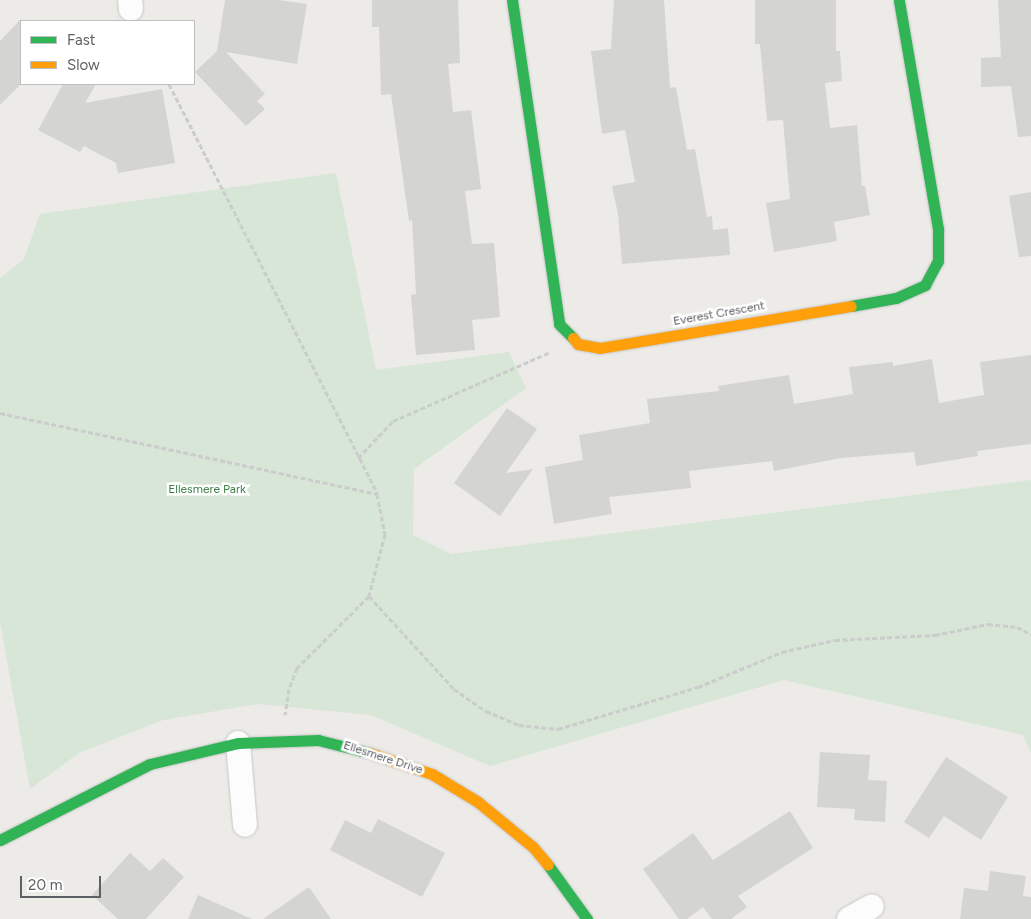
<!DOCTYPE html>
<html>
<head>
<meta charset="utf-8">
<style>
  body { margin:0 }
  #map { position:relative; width:1031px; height:919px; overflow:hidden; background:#ecebe8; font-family:Figtree,sans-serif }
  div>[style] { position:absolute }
  .green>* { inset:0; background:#d7e6d6 }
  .building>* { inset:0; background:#d4d4d1 }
  .path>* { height:3px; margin-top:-1.5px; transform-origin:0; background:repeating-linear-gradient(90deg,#cacdcb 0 5px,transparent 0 7.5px) }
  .roads { filter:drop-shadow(0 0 1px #c7c7c7) drop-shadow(0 0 1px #c7c7c7) }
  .street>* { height:24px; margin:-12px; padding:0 12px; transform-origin:12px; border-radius:12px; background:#fcfcfc }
  .fast>* { height:11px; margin:-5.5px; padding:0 5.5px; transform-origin:5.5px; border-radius:5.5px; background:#30b455 }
  .slow>* { height:11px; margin:-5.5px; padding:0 5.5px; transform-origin:5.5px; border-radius:5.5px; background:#ff9f0a }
  span { translate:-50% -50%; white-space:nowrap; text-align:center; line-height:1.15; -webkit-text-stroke:5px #fff; paint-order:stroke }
  .street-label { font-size:12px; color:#5d6064 }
  .park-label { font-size:12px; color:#408048 }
  .legend { position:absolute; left:20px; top:20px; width:175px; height:65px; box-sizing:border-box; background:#fff; border:1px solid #bebfc1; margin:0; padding:6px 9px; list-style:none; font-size:15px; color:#5d6064 }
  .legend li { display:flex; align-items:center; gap:10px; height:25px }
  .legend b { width:25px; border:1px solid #bebfc1 }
  .scale { position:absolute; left:20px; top:876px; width:81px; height:22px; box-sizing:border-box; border:2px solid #5d6064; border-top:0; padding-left:6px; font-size:15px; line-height:18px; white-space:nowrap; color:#5d6064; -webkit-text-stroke:4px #fff; paint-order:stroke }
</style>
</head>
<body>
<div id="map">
  <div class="green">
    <i style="clip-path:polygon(336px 173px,376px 370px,509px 352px,526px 388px,414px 469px,413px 535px,451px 554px,1031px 480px,1031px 753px,1023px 735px,784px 680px,490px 766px,371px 715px,258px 704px,163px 720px,79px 753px,30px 789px,0 622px,0 278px,24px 259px,40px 214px)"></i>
  </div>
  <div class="building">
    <i style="clip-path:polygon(225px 0,279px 0,307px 4px,297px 64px,226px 52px,265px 94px,257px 101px,265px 109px,246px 126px,195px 72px,217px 51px)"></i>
    <i style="clip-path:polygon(372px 0,458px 0,460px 63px,448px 64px,453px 112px,471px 110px,481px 189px,465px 191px,472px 244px,494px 243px,500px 317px,472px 320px,475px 350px,416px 355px,411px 295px,416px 294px,412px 220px,409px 221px,391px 94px,381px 95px,379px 27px,372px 27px)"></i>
    <i style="clip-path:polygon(614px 0,664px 0,670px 88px,676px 87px,687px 150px,695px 149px,707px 217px,712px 216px,713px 230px,728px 228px,730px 255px,622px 264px,618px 214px,612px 186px,635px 182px,625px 130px,602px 134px,591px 51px,611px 49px)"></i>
    <i style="clip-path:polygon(755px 0,836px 0,836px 51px,840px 51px,842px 81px,825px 83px,830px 128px,857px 125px,862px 186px,865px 186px,870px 215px,834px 222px,837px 241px,774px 252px,766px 203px,790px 199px,783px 120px,767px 121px,760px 44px,755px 44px)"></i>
    <i style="clip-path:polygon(998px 0,1031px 0,1031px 136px,1018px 137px,1011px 86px,981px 87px,981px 58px,1001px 57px)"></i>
    <i style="clip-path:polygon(21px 19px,21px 84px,0 105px,0 41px)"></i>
    <i style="clip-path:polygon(63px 84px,96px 84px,85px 103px,162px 89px,175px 163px,118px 173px,116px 163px,84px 146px,80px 152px,38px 130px)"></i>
    <i style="clip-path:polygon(1031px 192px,1031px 256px,1019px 257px,1009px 196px)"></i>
    <i style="clip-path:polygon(1031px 355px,1031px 444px,977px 451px,978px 456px,916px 466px,914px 452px,841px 458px,774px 471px,772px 461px,689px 471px,691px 488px,609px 497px,612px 514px,554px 524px,545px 467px,583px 460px,579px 435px,650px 423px,647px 399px,719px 391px,718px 386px,789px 375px,794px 404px,853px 394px,849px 367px,893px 362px,893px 366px,932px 359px,939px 403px,984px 395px,980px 362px)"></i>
    <i style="clip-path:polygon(507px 408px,537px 429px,506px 473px,533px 469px,500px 516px,454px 483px)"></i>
    <i style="clip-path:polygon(820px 752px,870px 755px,868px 780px,887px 781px,885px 822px,854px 820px,855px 809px,817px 807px)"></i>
    <i style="clip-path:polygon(946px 757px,1008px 797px,981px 840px,944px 816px,929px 838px,904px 822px)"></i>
    <i style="clip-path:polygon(790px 811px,813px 848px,738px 896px,747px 907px,731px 919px,712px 919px,703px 907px,687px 919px,679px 919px,643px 869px,693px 833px,713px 860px)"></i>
    <i style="clip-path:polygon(378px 819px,445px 853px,422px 897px,330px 850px,345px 820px,371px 833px)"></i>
    <i style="clip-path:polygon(130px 853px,150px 871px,163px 858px,184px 877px,146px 919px,118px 919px,92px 895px)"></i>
    <i style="clip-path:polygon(990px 871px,1026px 876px,1023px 896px,1031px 897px,1031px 919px,960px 919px,964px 888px,988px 891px)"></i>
    <i style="clip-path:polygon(309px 887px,331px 919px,263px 919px)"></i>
    <i style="clip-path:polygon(198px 895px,252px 919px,188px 919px)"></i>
  </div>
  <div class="path">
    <i style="left:169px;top:84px;width:459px;rotate:63deg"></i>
    <i style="left:0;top:413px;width:386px;rotate:12.1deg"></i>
    <i style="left:377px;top:494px;width:41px;rotate:78.7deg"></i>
    <i style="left:385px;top:534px;width:64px;rotate:104.5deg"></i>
    <i style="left:369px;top:596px;width:102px;rotate:135deg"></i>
    <i style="left:297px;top:668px;width:22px;rotate:111deg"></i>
    <i style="left:289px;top:689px;width:26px;rotate:99deg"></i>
    <i style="left:358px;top:458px;width:51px;rotate:-46.6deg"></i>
    <i style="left:393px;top:421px;width:171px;rotate:-23.7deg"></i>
    <i style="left:369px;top:596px;width:126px;rotate:47.6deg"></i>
    <i style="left:454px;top:689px;width:39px;rotate:35deg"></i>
    <i style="left:486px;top:711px;width:36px;rotate:23deg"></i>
    <i style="left:519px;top:725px;width:39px;rotate:6deg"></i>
    <i style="left:558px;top:729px;width:146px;rotate:-16.7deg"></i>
    <i style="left:698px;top:687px;width:91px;rotate:-22.6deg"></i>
    <i style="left:782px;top:652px;width:54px;rotate:-12.8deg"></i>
    <i style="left:835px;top:640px;width:100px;rotate:-2.9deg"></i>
    <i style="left:935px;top:635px;width:54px;rotate:-11.7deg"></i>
    <i style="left:988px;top:624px;width:29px;rotate:6deg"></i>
    <i style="left:1017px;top:627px;width:16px;rotate:27deg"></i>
  </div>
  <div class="roads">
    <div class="street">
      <i style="left:130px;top:0;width:9px;rotate:84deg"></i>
      <i style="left:238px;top:743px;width:82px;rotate:85.1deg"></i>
      <i style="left:849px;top:919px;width:26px;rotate:-29deg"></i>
    </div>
    <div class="fast">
      <i style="left:512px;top:0;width:327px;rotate:81.7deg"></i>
      <i style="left:559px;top:324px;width:20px;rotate:45deg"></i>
      <i style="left:851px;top:306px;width:46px;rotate:-10.1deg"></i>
      <i style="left:896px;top:298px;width:32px;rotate:-24deg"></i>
      <i style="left:925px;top:285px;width:27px;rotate:-62deg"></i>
      <i style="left:938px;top:261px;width:32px;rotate:-90deg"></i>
      <i style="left:938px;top:229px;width:232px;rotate:-99.7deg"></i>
      <i style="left:0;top:840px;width:168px;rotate:-26.9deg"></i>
      <i style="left:150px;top:764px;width:90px;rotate:-13.4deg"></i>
      <i style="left:238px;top:743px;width:80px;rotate:-2.1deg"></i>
      <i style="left:318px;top:740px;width:54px;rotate:14deg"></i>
      <i style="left:548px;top:865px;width:67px;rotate:54.2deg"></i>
    </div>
    <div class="slow">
      <i style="left:573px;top:338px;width:8px;rotate:50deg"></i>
      <i style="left:578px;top:344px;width:22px;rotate:10deg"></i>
      <i style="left:600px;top:348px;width:254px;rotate:-9.5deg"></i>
      <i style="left:370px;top:753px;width:65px;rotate:18.7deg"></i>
      <i style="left:432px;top:774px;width:54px;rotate:31.3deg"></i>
      <i style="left:478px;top:802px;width:71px;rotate:39.3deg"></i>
      <i style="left:533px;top:847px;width:23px;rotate:50deg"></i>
    </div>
  </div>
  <div class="street-label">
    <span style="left:719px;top:314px;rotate:-10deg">Everest Crescent</span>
    <span style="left:383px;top:758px;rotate:18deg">Ellesmere Drive</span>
  </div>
  <div class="park-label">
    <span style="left:207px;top:490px">Ellesmere Park</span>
  </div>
  <ul class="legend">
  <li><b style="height:6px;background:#30b455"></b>Fast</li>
  <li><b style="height:6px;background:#ff9f0a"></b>Slow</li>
  </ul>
  <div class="scale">20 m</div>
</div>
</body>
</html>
